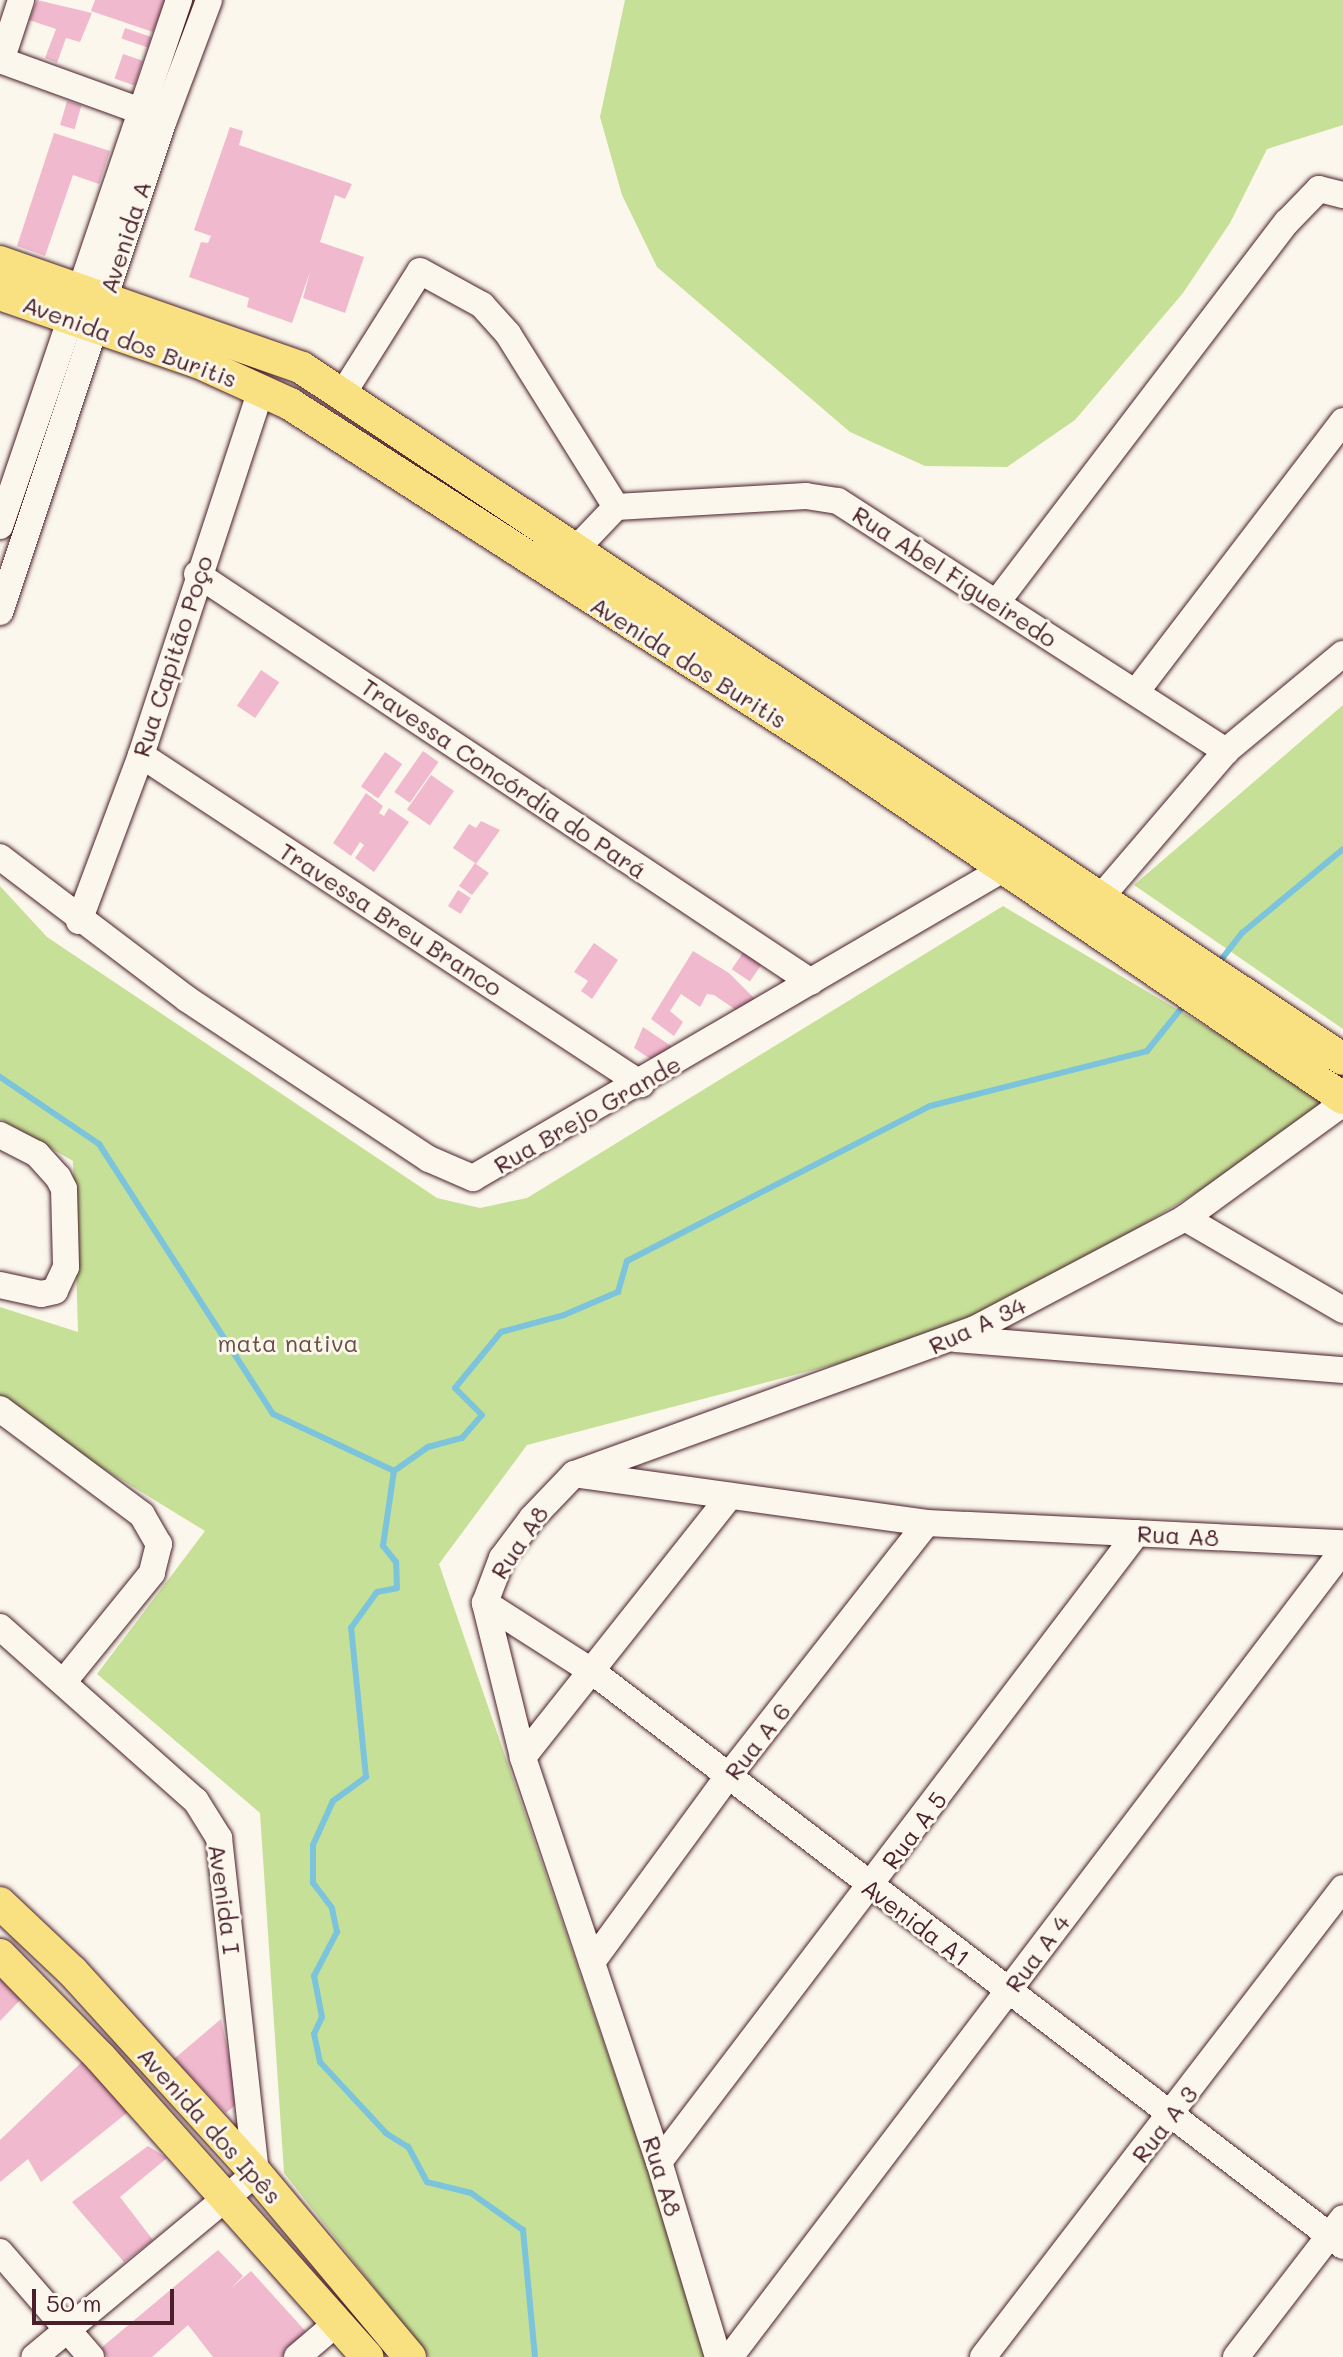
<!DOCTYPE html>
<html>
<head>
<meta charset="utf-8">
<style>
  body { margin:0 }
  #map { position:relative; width:1343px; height:2357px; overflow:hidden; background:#fbf7ec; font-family:Mali,sans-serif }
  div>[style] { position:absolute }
  .green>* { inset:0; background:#c7e097 }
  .stream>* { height:6px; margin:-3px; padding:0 3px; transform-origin:3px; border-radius:3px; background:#7bc4dc }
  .building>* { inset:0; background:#f1b9ce; transform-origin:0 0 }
  .roads { filter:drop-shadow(0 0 2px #4a1f2b) drop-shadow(0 0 2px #4a1f2b) }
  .minor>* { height:26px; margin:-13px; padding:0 13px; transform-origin:13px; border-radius:13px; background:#fbf7ec }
  .major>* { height:32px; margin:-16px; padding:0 16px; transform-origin:16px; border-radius:16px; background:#f9e181 }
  span { translate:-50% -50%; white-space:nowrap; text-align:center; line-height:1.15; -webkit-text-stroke:6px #fbf7ec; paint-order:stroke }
  .street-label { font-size:24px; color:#4a1f2b }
  .park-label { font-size:24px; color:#694f46 }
  .scale { position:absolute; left:32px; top:2289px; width:142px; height:36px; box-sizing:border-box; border:4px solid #4a1f2b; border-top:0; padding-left:10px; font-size:24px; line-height:28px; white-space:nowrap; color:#4a1f2b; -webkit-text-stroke:6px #fbf7ec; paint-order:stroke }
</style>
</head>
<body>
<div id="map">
  <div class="green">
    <i style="clip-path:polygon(625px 0,1343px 0,1343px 125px,1267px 149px,1230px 223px,1183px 293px,1075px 420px,1007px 467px,925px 466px,850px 432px,657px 267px,622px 195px,600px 117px)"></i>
    <i style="clip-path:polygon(1343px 705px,1343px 1029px,1134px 885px)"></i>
    <i style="clip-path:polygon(0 886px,47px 937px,437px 1198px,480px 1208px,527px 1198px,1003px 906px,1340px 1106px,970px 1329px,527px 1445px,439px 1564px,712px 2357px,429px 2357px,284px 2173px,260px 1813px,97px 1674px,205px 1531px,50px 1436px,0 1396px,0 1307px,78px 1332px,73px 1161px,0 1119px)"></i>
  </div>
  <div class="stream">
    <i style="left:1217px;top:965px;width:41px;rotate:-52deg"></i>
    <i style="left:1242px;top:933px;width:131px;rotate:-39.7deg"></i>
    <i style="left:0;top:1077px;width:120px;rotate:34.1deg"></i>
    <i style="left:99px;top:1144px;width:321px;rotate:57.2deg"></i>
    <i style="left:273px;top:1414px;width:134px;rotate:25.2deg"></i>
    <i style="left:535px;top:2357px;width:128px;rotate:-95.4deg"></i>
    <i style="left:523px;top:2230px;width:64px;rotate:-144.6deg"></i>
    <i style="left:471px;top:2193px;width:45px;rotate:-166deg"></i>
    <i style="left:427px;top:2182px;width:40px;rotate:-118deg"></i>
    <i style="left:408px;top:2147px;width:26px;rotate:-148deg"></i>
    <i style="left:386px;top:2133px;width:97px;rotate:-132.9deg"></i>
    <i style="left:320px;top:2062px;width:29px;rotate:-102deg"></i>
    <i style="left:314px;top:2034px;width:19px;rotate:-65deg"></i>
    <i style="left:322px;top:2017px;width:42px;rotate:-101deg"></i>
    <i style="left:314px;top:1976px;width:50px;rotate:-62.4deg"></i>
    <i style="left:337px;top:1932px;width:25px;rotate:-102deg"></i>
    <i style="left:332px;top:1908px;width:31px;rotate:-127deg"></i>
    <i style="left:313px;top:1883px;width:38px;rotate:-90deg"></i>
    <i style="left:313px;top:1845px;width:48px;rotate:-65.6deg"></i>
    <i style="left:333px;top:1801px;width:41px;rotate:-36deg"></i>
    <i style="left:366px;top:1777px;width:150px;rotate:-95.7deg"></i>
    <i style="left:351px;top:1628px;width:44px;rotate:-54.2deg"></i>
    <i style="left:377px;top:1592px;width:20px;rotate:-11deg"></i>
    <i style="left:397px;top:1588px;width:26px;rotate:-92deg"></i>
    <i style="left:396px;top:1562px;width:21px;rotate:-129deg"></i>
    <i style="left:383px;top:1546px;width:76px;rotate:-81.7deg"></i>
    <i style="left:394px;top:1471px;width:42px;rotate:-35.2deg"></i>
    <i style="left:428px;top:1447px;width:35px;rotate:-15deg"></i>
    <i style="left:462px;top:1438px;width:30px;rotate:-49deg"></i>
    <i style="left:482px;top:1415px;width:38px;rotate:-135deg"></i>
    <i style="left:455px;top:1388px;width:72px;rotate:-50.6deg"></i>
    <i style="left:501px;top:1332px;width:65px;rotate:-15.1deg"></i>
    <i style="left:564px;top:1315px;width:59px;rotate:-23.1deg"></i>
    <i style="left:618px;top:1292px;width:32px;rotate:-74deg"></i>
    <i style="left:627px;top:1261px;width:340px;rotate:-27.1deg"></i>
    <i style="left:930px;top:1106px;width:224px;rotate:-14.2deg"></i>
    <i style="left:1147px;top:1051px;width:59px;rotate:-51.2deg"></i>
  </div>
  <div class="building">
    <i style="clip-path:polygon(37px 0,92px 13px,80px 42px,66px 38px,57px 63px,45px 58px,56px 29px,29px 20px)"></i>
    <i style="clip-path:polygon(95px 0,165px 0,153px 32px,91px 11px)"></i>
    <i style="left:125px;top:28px;width:28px;height:11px;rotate:19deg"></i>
    <i style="left:123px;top:54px;width:21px;height:26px;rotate:19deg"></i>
    <i style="left:67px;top:101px;width:15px;height:25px;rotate:16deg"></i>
    <i style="clip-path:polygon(230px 127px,243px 131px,239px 145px,352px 184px,345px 199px,335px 195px,320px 242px,364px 257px,345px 313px,303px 298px,310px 272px,292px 323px,247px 307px,249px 298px,189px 277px,201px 242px,208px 243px,211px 236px,194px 230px)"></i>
    <i style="clip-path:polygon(54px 133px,110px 151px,99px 184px,73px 175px,45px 256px,17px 246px)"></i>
    <i style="left:261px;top:670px;width:22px;height:43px;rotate:34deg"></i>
    <i style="left:423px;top:751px;width:19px;height:50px;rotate:35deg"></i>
    <i style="left:385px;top:752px;width:21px;height:42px;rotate:35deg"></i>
    <i style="left:431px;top:775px;width:28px;height:42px;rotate:35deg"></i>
    <i style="clip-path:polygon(366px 793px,383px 806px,379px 813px,384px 816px,389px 808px,409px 822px,374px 872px,355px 858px,364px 845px,360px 842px,351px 856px,333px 843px)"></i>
    <i style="clip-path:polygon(481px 821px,500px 830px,476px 864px,489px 873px,472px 895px,459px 886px,475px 863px,453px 848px,469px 824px,476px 828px)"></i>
    <i style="left:458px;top:890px;width:15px;height:19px;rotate:32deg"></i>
    <i style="clip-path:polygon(594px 943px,618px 960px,592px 999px,581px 991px,588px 981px,574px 972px)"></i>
    <i style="clip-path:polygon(693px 951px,729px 973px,756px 1000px,739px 1012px,714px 995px,707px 994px,700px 1007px,681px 994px,670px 1011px,683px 1022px,674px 1036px,651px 1019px)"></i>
    <i style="left:744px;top:951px;width:22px;height:22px;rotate:34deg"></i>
    <i style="clip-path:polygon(643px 1027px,677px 1050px,658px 1064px,634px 1048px)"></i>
    <i style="clip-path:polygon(0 1969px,24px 1996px,0 2021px)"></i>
    <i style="clip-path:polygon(221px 2019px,239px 2102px,226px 2113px,174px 2059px)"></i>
    <i style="clip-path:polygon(85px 2059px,128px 2112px,41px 2182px,28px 2159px,0 2182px,0 2140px)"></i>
    <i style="clip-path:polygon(148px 2146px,167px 2158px,120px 2197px,153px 2240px,124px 2262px,72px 2202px)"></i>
    <i style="clip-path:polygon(218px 2250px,243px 2276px,230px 2289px,251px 2271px,309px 2335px,283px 2357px,213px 2357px,188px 2325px,152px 2357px,107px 2357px,101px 2348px)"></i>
  </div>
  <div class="roads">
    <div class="minor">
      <i style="left:0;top:60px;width:165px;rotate:19.9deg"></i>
      <i style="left:1px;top:61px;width:64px;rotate:-71.8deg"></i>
      <i style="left:342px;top:395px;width:146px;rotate:-57.8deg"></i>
      <i style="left:420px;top:271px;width:71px;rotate:28.7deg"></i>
      <i style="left:482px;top:305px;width:39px;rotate:48deg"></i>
      <i style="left:508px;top:334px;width:204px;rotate:58deg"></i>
      <i style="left:0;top:526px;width:556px;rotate:-71.21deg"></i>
      <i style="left:577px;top:548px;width:57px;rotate:-46.4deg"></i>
      <i style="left:616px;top:507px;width:190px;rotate:-3.3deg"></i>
      <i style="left:806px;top:496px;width:32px;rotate:9deg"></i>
      <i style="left:838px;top:501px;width:462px;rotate:32.8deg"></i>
      <i style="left:197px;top:574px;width:737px;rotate:33.6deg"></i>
      <i style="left:997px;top:602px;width:478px;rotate:-52.7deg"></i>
      <i style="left:1287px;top:222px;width:46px;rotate:-45.9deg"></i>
      <i style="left:1319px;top:189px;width:25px;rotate:14deg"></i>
      <i style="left:0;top:612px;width:519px;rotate:-71.57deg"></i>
      <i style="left:164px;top:120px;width:128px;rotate:-69.4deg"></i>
      <i style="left:1136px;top:692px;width:341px;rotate:-52.6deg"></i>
      <i style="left:141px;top:755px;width:599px;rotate:33.34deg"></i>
      <i style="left:0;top:857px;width:235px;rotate:37.2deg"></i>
      <i style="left:187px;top:999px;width:290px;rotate:33.5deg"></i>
      <i style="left:429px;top:1159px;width:48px;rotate:23.4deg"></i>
      <i style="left:473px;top:1178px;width:616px;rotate:-30.23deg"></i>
      <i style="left:1005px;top:868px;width:16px;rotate:-55deg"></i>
      <i style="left:1089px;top:911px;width:211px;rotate:-49.4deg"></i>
      <i style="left:1226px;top:751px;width:152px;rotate:-39.7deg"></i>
      <i style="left:79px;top:921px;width:177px;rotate:-69.5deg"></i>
      <i style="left:141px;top:755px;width:385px;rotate:-71.8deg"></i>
      <i style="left:0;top:1135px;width:42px;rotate:27.2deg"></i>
      <i style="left:37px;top:1154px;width:31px;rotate:48deg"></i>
      <i style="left:58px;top:1177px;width:13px;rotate:63deg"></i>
      <i style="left:64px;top:1189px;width:78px;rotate:88.5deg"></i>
      <i style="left:66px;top:1267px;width:26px;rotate:115deg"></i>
      <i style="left:55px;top:1291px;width:14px;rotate:168deg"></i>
      <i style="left:41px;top:1294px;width:42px;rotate:-167.6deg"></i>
      <i style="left:1185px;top:1218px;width:183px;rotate:30.2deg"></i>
      <i style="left:956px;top:1339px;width:388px;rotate:4.6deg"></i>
      <i style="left:0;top:1409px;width:177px;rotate:36.7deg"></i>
      <i style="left:142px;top:1515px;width:34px;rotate:60deg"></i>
      <i style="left:159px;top:1544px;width:30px;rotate:104deg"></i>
      <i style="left:152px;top:1573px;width:138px;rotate:129.1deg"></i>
      <i style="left:577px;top:1473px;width:421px;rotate:-19.9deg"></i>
      <i style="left:973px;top:1330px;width:240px;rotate:-27.8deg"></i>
      <i style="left:1185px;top:1218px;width:195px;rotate:-36deg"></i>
      <i style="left:485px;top:1603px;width:128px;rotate:32.6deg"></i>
      <i style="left:593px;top:1672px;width:944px;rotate:37.43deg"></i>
      <i style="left:0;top:1627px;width:262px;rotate:41.6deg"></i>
      <i style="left:196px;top:1801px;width:44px;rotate:58.1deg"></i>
      <i style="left:219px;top:1838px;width:337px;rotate:83.7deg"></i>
      <i style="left:256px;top:2173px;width:288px;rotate:140.3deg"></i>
      <i style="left:523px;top:1757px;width:333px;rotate:-51.6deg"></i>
      <i style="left:592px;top:1962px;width:227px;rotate:-53.8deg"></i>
      <i style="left:726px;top:1779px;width:325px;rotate:-51.9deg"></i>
      <i style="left:659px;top:2162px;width:790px;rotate:-52.77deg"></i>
      <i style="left:0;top:2252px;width:139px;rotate:49.1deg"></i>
      <i style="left:297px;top:2357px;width:52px;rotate:-40.4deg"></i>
      <i style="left:718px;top:2357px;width:204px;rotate:-106.8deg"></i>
      <i style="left:659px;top:2162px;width:427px;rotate:-108.6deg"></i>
      <i style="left:523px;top:1757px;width:159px;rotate:-103.9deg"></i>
      <i style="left:485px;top:1603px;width:48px;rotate:-69.3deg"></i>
      <i style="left:502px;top:1558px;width:50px;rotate:-53.1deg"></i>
      <i style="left:532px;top:1518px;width:61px;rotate:-46.3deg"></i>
      <i style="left:574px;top:1474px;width:356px;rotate:7.9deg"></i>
      <i style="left:927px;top:1523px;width:416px;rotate:2.8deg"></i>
      <i style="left:730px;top:2357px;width:1013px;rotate:-52.78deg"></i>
      <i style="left:983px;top:2357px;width:591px;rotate:-52.49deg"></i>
      <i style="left:1236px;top:2357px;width:175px;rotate:-52.4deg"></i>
    </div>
    <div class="major">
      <i style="left:0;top:262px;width:320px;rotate:19.3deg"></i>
      <i style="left:302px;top:368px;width:1249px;rotate:33.58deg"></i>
      <i style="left:0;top:294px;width:209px;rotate:19deg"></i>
      <i style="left:198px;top:362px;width:101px;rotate:24.5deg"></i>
      <i style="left:290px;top:404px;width:646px;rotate:32.68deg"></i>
      <i style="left:834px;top:753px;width:615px;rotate:34.13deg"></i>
      <i style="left:0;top:1903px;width:99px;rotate:43.4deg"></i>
      <i style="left:72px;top:1971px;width:273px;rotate:47.7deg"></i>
      <i style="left:256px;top:2173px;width:240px;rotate:50.1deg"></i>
      <i style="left:0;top:1955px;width:143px;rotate:45.6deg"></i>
      <i style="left:100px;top:2057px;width:402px;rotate:48.3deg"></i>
    </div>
  </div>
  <div class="street-label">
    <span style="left:125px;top:237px;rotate:-72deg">Avenida A</span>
    <span style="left:130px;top:341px;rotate:20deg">Avenida dos Buritis</span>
    <span style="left:955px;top:576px;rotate:33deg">Rua Abel Figueiredo</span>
    <span style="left:172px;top:656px;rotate:-72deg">Rua Capitão Poço</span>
    <span style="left:689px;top:662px;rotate:32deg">Avenida dos Buritis</span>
    <span style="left:504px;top:778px;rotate:34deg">Travessa Concórdia do Pará</span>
    <span style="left:391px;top:919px;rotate:33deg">Travessa Breu Branco</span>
    <span style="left:587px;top:1114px;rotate:-30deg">Rua Brejo Grande</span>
    <span style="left:977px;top:1325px;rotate:-25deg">Rua A 34</span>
    <span style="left:1178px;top:1535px;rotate:3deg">Rua A8</span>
    <span style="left:519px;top:1542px;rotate:-56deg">Rua A8</span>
    <span style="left:757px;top:1741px;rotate:-52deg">Rua A 6</span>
    <span style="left:914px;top:1830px;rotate:-53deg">Rua A 5</span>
    <span style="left:225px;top:1899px;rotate:82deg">Avenida I</span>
    <span style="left:916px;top:1922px;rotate:37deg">Avenida A1</span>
    <span style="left:1037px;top:1953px;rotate:-53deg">Rua A 4</span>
    <span style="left:1164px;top:2124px;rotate:-52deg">Rua A 3</span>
    <span style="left:210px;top:2125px;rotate:48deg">Avenida dos Ipês</span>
    <span style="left:663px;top:2176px;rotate:73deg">Rua A8</span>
  </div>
  <div class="park-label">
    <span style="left:288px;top:1343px">mata nativa</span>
  </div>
  <div class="scale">50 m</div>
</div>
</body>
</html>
